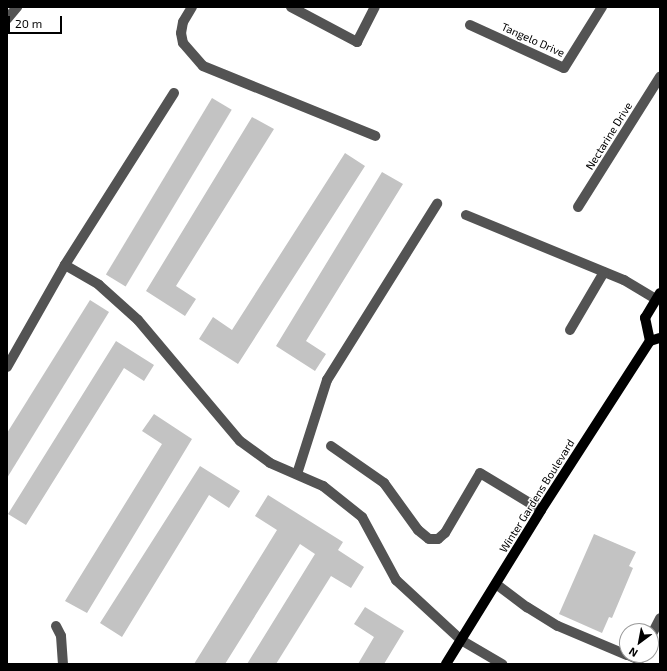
<!DOCTYPE html>
<html>
<head>
<meta charset="utf-8">
<style>
  body { margin:0 }
  #map { position:relative; width:667px; height:671px; overflow:hidden; background:#fff; font-family:"Exo 2",sans-serif }
  div>[style] { position:absolute }
  .building>* { inset:0; background:#c3c3c3; transform-origin:0 0 }
  .minor>* { height:10px; margin:-5px; padding:0 5px; transform-origin:5px; border-radius:5px; background:#535353 }
  .major>* { height:10px; margin:-5px; padding:0 5px; transform-origin:5px; border-radius:5px; background:#000 }
  span { translate:-50% -50%; white-space:nowrap; text-align:center; line-height:1.15; -webkit-text-stroke:3px #fff; paint-order:stroke }
  .street-label { font-size:11px; color:#000 }
  .frame { position:absolute; inset:0; border:8px solid #000; pointer-events:none }
  .north { position:absolute; left:619px; top:623px; width:40px; height:40px; box-sizing:border-box; background:#fff; border:1px solid #999; border-radius:50%; rotate:212deg; font-size:11px; font-weight:700; line-height:16px; text-align:center; color:#000 }
  .north::after { content:''; display:block; margin:auto; width:14px; height:18px; background:#000; clip-path:polygon(50% 0,100% 100%,50% 72%,0 100%) }
  .scale { position:absolute; left:8px; top:16px; width:54px; height:18px; box-sizing:border-box; border:2px solid #000; border-top:0; padding-left:5px; font-size:12px; line-height:14px; white-space:nowrap; color:#000; -webkit-text-stroke:3px #fff; paint-order:stroke }
</style>
</head>
<body>
<div id="map">
  <div class="building">
    <i style="left:212px;top:98px;width:23px;height:206px;rotate:31deg"></i>
    <i style="clip-path:polygon(252px 117px,274px 129px,176px 286px,196px 299px,185px 316px,146px 291px)"></i>
    <i style="clip-path:polygon(345px 153px,365px 166px,238px 364px,199px 339px,213px 317px,232px 330px)"></i>
    <i style="clip-path:polygon(382px 172px,403px 184px,306px 341px,326px 354px,315px 371px,276px 346px)"></i>
    <i style="clip-path:polygon(90px 300px,109px 312px,7px 478px,7px 433px)"></i>
    <i style="clip-path:polygon(116px 341px,154px 365px,144px 381px,124px 368px,26px 525px,8px 514px)"></i>
    <i style="clip-path:polygon(154px 414px,192px 439px,87px 613px,65px 601px,162px 444px,142px 431px)"></i>
    <i style="clip-path:polygon(200px 466px,240px 491px,229px 508px,209px 495px,122px 637px,100px 623px)"></i>
    <i style="clip-path:polygon(268px 495px,343px 542px,338px 550px,364px 567px,351px 588px,331px 576px,276px 664px,247px 664px,315px 554px,300px 544px,225px 664px,194px 664px,277px 530px,255px 516px)"></i>
    <i style="clip-path:polygon(594px 534px,636px 552px,629px 566px,633px 568px,612px 618px,609px 617px,602px 633px,559px 614px)"></i>
    <i style="clip-path:polygon(365px 607px,404px 631px,384px 664px,358px 664px,374px 637px,354px 624px)"></i>
  </div>
  <div class="minor">
    <i style="left:192px;top:7px;width:17px;rotate:121deg"></i>
    <i style="left:183px;top:22px;width:11px;rotate:100deg"></i>
    <i style="left:181px;top:33px;width:10px;rotate:79deg"></i>
    <i style="left:183px;top:43px;width:30px;rotate:49deg"></i>
    <i style="left:203px;top:66px;width:186px;rotate:22.1deg"></i>
    <i style="left:291px;top:7px;width:75px;rotate:27.9deg"></i>
    <i style="left:357px;top:42px;width:39px;rotate:-63deg"></i>
    <i style="left:7px;top:19px;width:16px;rotate:-50deg"></i>
    <i style="left:470px;top:25px;width:103px;rotate:24.6deg"></i>
    <i style="left:564px;top:68px;width:72px;rotate:-58.1deg"></i>
    <i style="left:174px;top:93px;width:204px;rotate:122.4deg"></i>
    <i style="left:65px;top:265px;width:39px;rotate:30deg"></i>
    <i style="left:99px;top:285px;width:52px;rotate:41.9deg"></i>
    <i style="left:138px;top:320px;width:158px;rotate:49.9deg"></i>
    <i style="left:240px;top:441px;width:37px;rotate:36deg"></i>
    <i style="left:270px;top:463px;width:58px;rotate:23.5deg"></i>
    <i style="left:323px;top:486px;width:50px;rotate:38.5deg"></i>
    <i style="left:362px;top:517px;width:72px;rotate:61.6deg"></i>
    <i style="left:396px;top:580px;width:88px;rotate:42.7deg"></i>
    <i style="left:461px;top:640px;width:48px;rotate:30.3deg"></i>
    <i style="left:578px;top:207px;width:154px;rotate:-57.8deg"></i>
    <i style="left:466px;top:215px;width:171px;rotate:22.4deg"></i>
    <i style="left:624px;top:280px;width:37px;rotate:31deg"></i>
    <i style="left:570px;top:330px;width:67px;rotate:-59.6deg"></i>
    <i style="left:7px;top:367px;width:117px;rotate:-60.4deg"></i>
    <i style="left:331px;top:446px;width:65px;rotate:34.9deg"></i>
    <i style="left:384px;top:483px;width:58px;rotate:54.1deg"></i>
    <i style="left:418px;top:530px;width:14px;rotate:39deg"></i>
    <i style="left:429px;top:539px;width:9px"></i>
    <i style="left:438px;top:539px;width:9px;rotate:-41deg"></i>
    <i style="left:445px;top:533px;width:69px;rotate:-59.7deg"></i>
    <i style="left:480px;top:473px;width:71px;rotate:31.2deg"></i>
    <i style="left:297px;top:474px;width:99px;rotate:-72.3deg"></i>
    <i style="left:327px;top:380px;width:208px;rotate:-58deg"></i>
    <i style="left:496px;top:584px;width:39px;rotate:37deg"></i>
    <i style="left:527px;top:607px;width:36px;rotate:32deg"></i>
    <i style="left:558px;top:626px;width:75px;rotate:22.8deg"></i>
    <i style="left:56px;top:626px;width:11px;rotate:63deg"></i>
    <i style="left:61px;top:636px;width:28px;rotate:86deg"></i>
    <i style="left:651px;top:636px;width:20px;rotate:-63deg"></i>
    <i style="left:628px;top:655px;width:12px;rotate:24deg"></i>
    <i style="left:639px;top:660px;width:5px;rotate:-68deg"></i>
  </div>
  <div class="major">
    <i style="left:650px;top:341px;width:24px;rotate:-102deg"></i>
    <i style="left:645px;top:318px;width:29px;rotate:-59deg"></i>
    <i style="left:446px;top:664px;width:181px;rotate:-58.3deg"></i>
    <i style="left:541px;top:510px;width:201px;rotate:-57.2deg"></i>
    <i style="left:650px;top:341px;width:10px;rotate:-17deg"></i>
  </div>
  <div class="street-label">
    <span style="left:533px;top:40px;rotate:24deg">Tangelo Drive</span>
    <span style="left:609px;top:136px;rotate:-58deg">Nectarine Drive</span>
    <span style="left:537px;top:496px;rotate:-58deg">Winter Gardens Boulevard</span>
  </div>
  <div class="frame"></div>
  <div class="north">N</div>
  <div class="scale">20 m</div>
</div>
</body>
</html>
